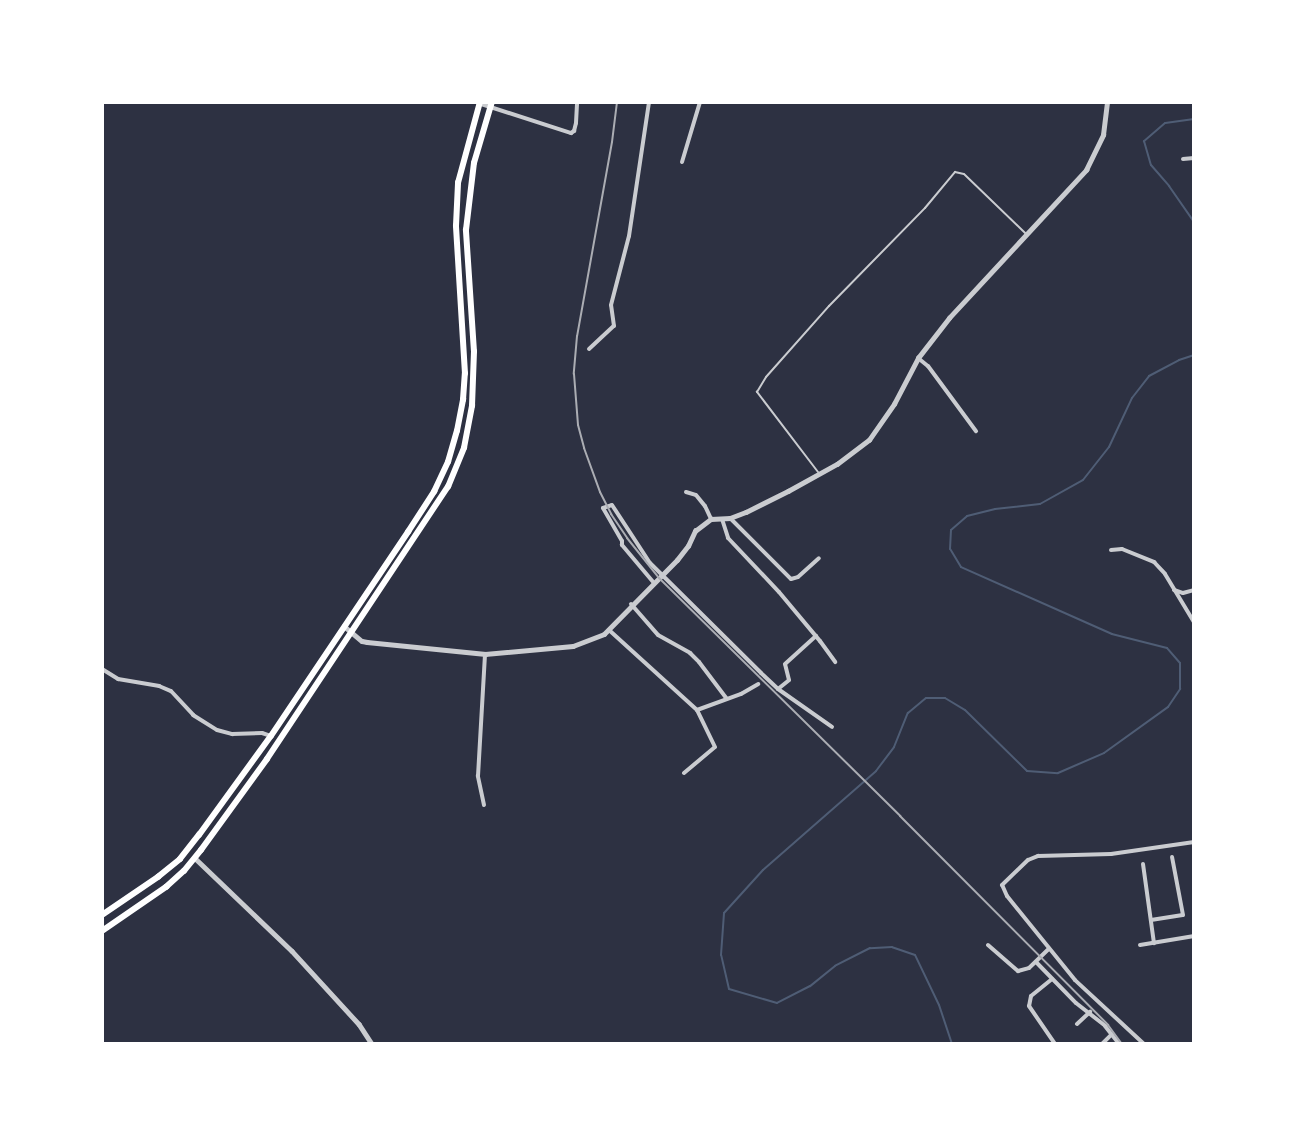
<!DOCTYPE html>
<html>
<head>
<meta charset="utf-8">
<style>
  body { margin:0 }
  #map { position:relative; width:1296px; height:1146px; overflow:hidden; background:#2d3142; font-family:"Roboto Condensed",sans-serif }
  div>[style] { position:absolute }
  .stream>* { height:2px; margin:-1px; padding:0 1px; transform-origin:1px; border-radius:1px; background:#4f5d75 }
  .service>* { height:2px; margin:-1px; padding:0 1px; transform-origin:1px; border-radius:1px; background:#caccd0 }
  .minor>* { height:4px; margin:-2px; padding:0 2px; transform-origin:2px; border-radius:2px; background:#caccd0 }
  .tertiary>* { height:4.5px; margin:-2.25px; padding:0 2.25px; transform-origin:2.25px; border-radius:2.25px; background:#caccd0 }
  .trunk>* { height:5.5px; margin:-2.75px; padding:0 2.75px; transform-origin:2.75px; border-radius:2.75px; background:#fff }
  .rail>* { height:2px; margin:-1px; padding:0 1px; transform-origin:1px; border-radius:1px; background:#abadb3 }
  span { translate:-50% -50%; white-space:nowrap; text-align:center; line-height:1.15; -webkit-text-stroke:4px #fff; paint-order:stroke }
  .frame { position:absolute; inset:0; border:104px solid #fff; pointer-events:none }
</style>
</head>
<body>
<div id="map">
  <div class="stream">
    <i style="left:1194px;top:119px;width:29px;rotate:172deg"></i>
    <i style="left:1165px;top:123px;width:28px;rotate:139deg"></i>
    <i style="left:1144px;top:141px;width:25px;rotate:74deg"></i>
    <i style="left:1151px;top:165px;width:28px;rotate:49deg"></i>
    <i style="left:1169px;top:186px;width:44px;rotate:55.2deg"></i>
    <i style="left:952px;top:1044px;width:41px;rotate:-108.4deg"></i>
    <i style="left:939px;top:1005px;width:55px;rotate:-115.6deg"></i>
    <i style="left:915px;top:955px;width:24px;rotate:-161deg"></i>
    <i style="left:892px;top:947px;width:22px;rotate:177deg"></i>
    <i style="left:870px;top:948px;width:39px;rotate:153deg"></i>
    <i style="left:835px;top:966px;width:32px;rotate:141deg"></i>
    <i style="left:810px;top:986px;width:37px;rotate:153deg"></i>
    <i style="left:777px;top:1003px;width:50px;rotate:-163.7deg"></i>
    <i style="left:729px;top:989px;width:35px;rotate:-103deg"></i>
    <i style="left:721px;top:955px;width:42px;rotate:-85.9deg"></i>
    <i style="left:724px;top:913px;width:58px;rotate:-47.8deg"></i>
    <i style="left:763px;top:870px;width:150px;rotate:-41.2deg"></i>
    <i style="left:876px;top:771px;width:30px;rotate:-53deg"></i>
    <i style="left:894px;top:747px;width:37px;rotate:-68deg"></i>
    <i style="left:908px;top:713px;width:23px;rotate:-40deg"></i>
    <i style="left:926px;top:698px;width:19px"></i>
    <i style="left:945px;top:698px;width:23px;rotate:31deg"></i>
    <i style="left:965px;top:710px;width:87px;rotate:44.5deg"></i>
    <i style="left:1027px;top:771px;width:31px;rotate:4deg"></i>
    <i style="left:1058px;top:773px;width:50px;rotate:-23.5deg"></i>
    <i style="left:1104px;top:753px;width:79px;rotate:-35.7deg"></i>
    <i style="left:1168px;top:707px;width:22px;rotate:-56deg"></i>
    <i style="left:1180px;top:689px;width:26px;rotate:-90deg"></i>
    <i style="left:1180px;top:663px;width:20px;rotate:-131deg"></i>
    <i style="left:1167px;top:648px;width:57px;rotate:-165.7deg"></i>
    <i style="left:1112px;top:634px;width:165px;rotate:-156.1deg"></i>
    <i style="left:961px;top:567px;width:21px;rotate:-121deg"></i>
    <i style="left:950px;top:549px;width:19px;rotate:-87deg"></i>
    <i style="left:951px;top:530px;width:21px;rotate:-41deg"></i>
    <i style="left:967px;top:516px;width:29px;rotate:-14deg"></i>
    <i style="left:995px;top:509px;width:45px;rotate:-6.3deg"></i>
    <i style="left:1040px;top:504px;width:49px;rotate:-29.2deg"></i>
    <i style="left:1083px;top:480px;width:42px;rotate:-51.8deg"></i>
    <i style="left:1109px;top:447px;width:54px;rotate:-64.9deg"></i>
    <i style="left:1132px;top:398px;width:28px;rotate:-52deg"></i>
    <i style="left:1149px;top:376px;width:34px;rotate:-28deg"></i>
    <i style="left:1179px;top:360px;width:16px;rotate:-18deg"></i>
  </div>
  <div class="service">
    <i style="left:818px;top:472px;width:101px;rotate:-127.3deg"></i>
    <i style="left:757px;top:392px;width:17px;rotate:-59deg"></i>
    <i style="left:766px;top:377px;width:95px;rotate:-48.4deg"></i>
    <i style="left:829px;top:306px;width:137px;rotate:-45.6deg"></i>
    <i style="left:925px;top:208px;width:47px;rotate:-50.2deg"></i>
    <i style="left:955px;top:172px;width:9px;rotate:13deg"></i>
    <i style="left:964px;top:174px;width:85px;rotate:44deg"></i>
  </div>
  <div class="minor">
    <i style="left:478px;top:103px;width:98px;rotate:17.9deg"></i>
    <i style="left:571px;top:133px;width:4px;rotate:-34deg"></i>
    <i style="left:574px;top:131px;width:8px;rotate:-76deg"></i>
    <i style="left:576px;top:123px;width:21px;rotate:-87deg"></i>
    <i style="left:1183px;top:159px;width:11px;rotate:-5deg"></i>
    <i style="left:682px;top:162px;width:63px;rotate:-73.3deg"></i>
    <i style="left:589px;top:349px;width:34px;rotate:-43deg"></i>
    <i style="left:614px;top:326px;width:21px;rotate:-98deg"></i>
    <i style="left:611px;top:305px;width:71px;rotate:-75.4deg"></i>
    <i style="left:629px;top:236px;width:135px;rotate:-81.5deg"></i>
    <i style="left:918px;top:358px;width:13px;rotate:39deg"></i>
    <i style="left:928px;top:366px;width:81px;rotate:53.6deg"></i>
    <i style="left:686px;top:492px;width:10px;rotate:17deg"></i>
    <i style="left:696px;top:495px;width:14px;rotate:51deg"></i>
    <i style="left:705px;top:506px;width:14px;rotate:65deg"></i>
    <i style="left:730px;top:518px;width:86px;rotate:45deg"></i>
    <i style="left:791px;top:579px;width:7px;rotate:-16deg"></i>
    <i style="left:798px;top:577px;width:28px;rotate:-42deg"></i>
    <i style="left:722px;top:519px;width:20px;rotate:72deg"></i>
    <i style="left:728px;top:538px;width:74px;rotate:46.6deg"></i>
    <i style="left:779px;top:592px;width:64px;rotate:50.1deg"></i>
    <i style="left:820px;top:641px;width:26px;rotate:54deg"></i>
    <i style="left:1111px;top:550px;width:11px;rotate:-5deg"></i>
    <i style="left:1122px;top:549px;width:35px;rotate:22deg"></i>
    <i style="left:1154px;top:562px;width:16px;rotate:47deg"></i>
    <i style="left:1165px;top:574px;width:56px;rotate:58.9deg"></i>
    <i style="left:654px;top:583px;width:50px;rotate:-130.1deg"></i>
    <i style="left:622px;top:545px;width:4px;rotate:-90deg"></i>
    <i style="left:622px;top:541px;width:38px;rotate:-120deg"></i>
    <i style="left:603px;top:508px;width:9px;rotate:-18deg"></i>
    <i style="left:612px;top:505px;width:69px;rotate:56.8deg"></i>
    <i style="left:650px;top:563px;width:156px;rotate:44.7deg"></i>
    <i style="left:761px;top:673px;width:23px;rotate:43deg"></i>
    <i style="left:778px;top:689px;width:66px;rotate:35.1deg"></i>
    <i style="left:1174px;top:590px;width:9px;rotate:18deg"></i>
    <i style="left:1183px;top:593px;width:11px;rotate:-15deg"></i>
    <i style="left:631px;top:604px;width:41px;rotate:48.9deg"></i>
    <i style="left:658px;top:635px;width:37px;rotate:29deg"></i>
    <i style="left:690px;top:653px;width:13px;rotate:45deg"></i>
    <i style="left:699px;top:662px;width:46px;rotate:52.9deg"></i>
    <i style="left:609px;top:630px;width:119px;rotate:42.3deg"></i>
    <i style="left:697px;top:710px;width:47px;rotate:-20deg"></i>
    <i style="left:741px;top:694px;width:20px;rotate:-30deg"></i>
    <i style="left:102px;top:669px;width:19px;rotate:32deg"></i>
    <i style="left:118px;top:679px;width:42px;rotate:9.7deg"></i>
    <i style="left:159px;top:686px;width:13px;rotate:23deg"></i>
    <i style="left:171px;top:691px;width:33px;rotate:47deg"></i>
    <i style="left:193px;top:715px;width:28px;rotate:32deg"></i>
    <i style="left:217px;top:730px;width:16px;rotate:15deg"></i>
    <i style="left:232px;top:734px;width:30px;rotate:-2deg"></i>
    <i style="left:262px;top:733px;width:9px;rotate:18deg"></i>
    <i style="left:778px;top:689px;width:14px;rotate:-39deg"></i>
    <i style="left:789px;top:680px;width:16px;rotate:-104deg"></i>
    <i style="left:785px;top:664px;width:42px;rotate:-42.1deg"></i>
    <i style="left:684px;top:773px;width:40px;rotate:-40deg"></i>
    <i style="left:715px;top:747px;width:41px;rotate:-115.9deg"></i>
    <i style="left:484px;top:805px;width:30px;rotate:-102deg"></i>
    <i style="left:478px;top:776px;width:122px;rotate:-86.7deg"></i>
    <i style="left:1143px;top:864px;width:80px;rotate:82.1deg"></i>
    <i style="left:1151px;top:920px;width:32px;rotate:-9deg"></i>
    <i style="left:1183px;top:915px;width:59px;rotate:-100.7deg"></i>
    <i style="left:988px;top:945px;width:40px;rotate:41deg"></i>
    <i style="left:1018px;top:971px;width:11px;rotate:-15deg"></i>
    <i style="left:1029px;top:968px;width:28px;rotate:-44deg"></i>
    <i style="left:1140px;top:945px;width:55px;rotate:-9.5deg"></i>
    <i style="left:1036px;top:962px;width:57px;rotate:45.7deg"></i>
    <i style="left:1076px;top:1003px;width:37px;rotate:38deg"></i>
    <i style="left:1105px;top:1026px;width:23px;rotate:52deg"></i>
    <i style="left:1052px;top:979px;width:27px;rotate:141deg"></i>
    <i style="left:1031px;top:996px;width:10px;rotate:101deg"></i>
    <i style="left:1029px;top:1006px;width:46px;rotate:55.6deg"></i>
    <i style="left:1077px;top:1024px;width:18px;rotate:-43deg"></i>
    <i style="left:1102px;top:1044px;width:14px;rotate:-45deg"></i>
    <i style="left:1144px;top:1044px;width:94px;rotate:-137.2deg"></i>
    <i style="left:1075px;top:980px;width:108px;rotate:-129deg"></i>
    <i style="left:1007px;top:896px;width:12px;rotate:-114deg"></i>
    <i style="left:1002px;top:885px;width:36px;rotate:-44deg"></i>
    <i style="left:1028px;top:860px;width:11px;rotate:-22deg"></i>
    <i style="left:1038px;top:856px;width:73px;rotate:-1.6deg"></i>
    <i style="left:1111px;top:854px;width:84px;rotate:-8.2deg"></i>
  </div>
  <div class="tertiary">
    <i style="left:344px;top:626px;width:23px;rotate:40deg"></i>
    <i style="left:362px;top:641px;width:5px;rotate:11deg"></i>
    <i style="left:367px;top:642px;width:119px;rotate:5.8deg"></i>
    <i style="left:485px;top:654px;width:88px;rotate:-5.2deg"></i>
    <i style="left:573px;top:646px;width:33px;rotate:-21deg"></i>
    <i style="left:604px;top:634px;width:104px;rotate:-45.4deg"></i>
    <i style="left:677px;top:560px;width:18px;rotate:-52deg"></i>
    <i style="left:688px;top:546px;width:17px;rotate:-65deg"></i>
    <i style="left:695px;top:531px;width:20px;rotate:-37deg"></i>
    <i style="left:711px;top:519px;width:19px;rotate:-3deg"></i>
    <i style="left:730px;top:518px;width:17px;rotate:-21deg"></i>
    <i style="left:746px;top:512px;width:47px;rotate:-26.6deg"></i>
    <i style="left:788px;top:491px;width:56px;rotate:-28.9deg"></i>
    <i style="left:837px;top:464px;width:40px;rotate:-37deg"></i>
    <i style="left:869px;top:440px;width:44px;rotate:-55.2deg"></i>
    <i style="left:894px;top:404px;width:52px;rotate:-62.4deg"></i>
    <i style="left:918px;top:358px;width:51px;rotate:-52.2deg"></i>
    <i style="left:949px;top:318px;width:202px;rotate:-47.2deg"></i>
    <i style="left:1086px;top:170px;width:39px;rotate:-64deg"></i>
    <i style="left:1103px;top:135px;width:33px;rotate:-83deg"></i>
    <i style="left:195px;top:858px;width:134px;rotate:43.8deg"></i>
    <i style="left:292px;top:951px;width:99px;rotate:47.5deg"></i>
    <i style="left:359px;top:1024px;width:24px;rotate:57deg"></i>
  </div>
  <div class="trunk">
    <i style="left:102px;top:915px;width:68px;rotate:-34.2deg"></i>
    <i style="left:158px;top:877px;width:28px;rotate:-39deg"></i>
    <i style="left:180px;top:859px;width:31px;rotate:-52deg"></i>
    <i style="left:199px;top:835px;width:122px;rotate:-54deg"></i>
    <i style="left:271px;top:736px;width:246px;rotate:-56.1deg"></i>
    <i style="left:408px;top:532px;width:48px;rotate:-57deg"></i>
    <i style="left:434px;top:492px;width:33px;rotate:-65deg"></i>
    <i style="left:448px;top:462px;width:32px;rotate:-74deg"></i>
    <i style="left:457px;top:431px;width:32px;rotate:-79deg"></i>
    <i style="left:463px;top:400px;width:26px;rotate:-86deg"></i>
    <i style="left:465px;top:374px;width:148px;rotate:-93.5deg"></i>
    <i style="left:456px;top:226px;width:43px;rotate:-87.3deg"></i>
    <i style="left:458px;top:183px;width:84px;rotate:-74.8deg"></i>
    <i style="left:102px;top:931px;width:78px;rotate:-34.5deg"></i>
    <i style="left:166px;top:887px;width:24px;rotate:-42deg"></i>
    <i style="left:184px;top:871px;width:27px;rotate:-51deg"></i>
    <i style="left:201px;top:850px;width:112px;rotate:-54deg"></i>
    <i style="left:267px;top:759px;width:327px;rotate:-56.4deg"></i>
    <i style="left:448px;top:487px;width:42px;rotate:-67.7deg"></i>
    <i style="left:464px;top:448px;width:43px;rotate:-79.2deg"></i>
    <i style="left:472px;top:406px;width:54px;rotate:-87.9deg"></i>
    <i style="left:474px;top:352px;width:122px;rotate:-93.8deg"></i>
    <i style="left:466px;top:230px;width:67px;rotate:-83.2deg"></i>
    <i style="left:474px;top:163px;width:64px;rotate:-73.6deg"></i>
  </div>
  <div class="rail">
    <i style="left:617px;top:102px;width:40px;rotate:97.1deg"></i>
    <i style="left:612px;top:142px;width:197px;rotate:100.2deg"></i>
    <i style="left:577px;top:336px;width:38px;rotate:95deg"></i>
    <i style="left:574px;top:374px;width:51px;rotate:85.5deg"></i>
    <i style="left:578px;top:425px;width:24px;rotate:75deg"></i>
    <i style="left:584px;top:448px;width:47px;rotate:70deg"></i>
    <i style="left:600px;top:492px;width:25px;rotate:63deg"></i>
    <i style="left:611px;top:514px;width:29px;rotate:56deg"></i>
    <i style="left:627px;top:538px;width:51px;rotate:51.3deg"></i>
    <i style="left:659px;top:578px;width:339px;rotate:44.6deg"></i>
    <i style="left:900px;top:816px;width:295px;rotate:45.1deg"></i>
    <i style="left:1108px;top:1025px;width:24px;rotate:54deg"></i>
  </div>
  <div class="frame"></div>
</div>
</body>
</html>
